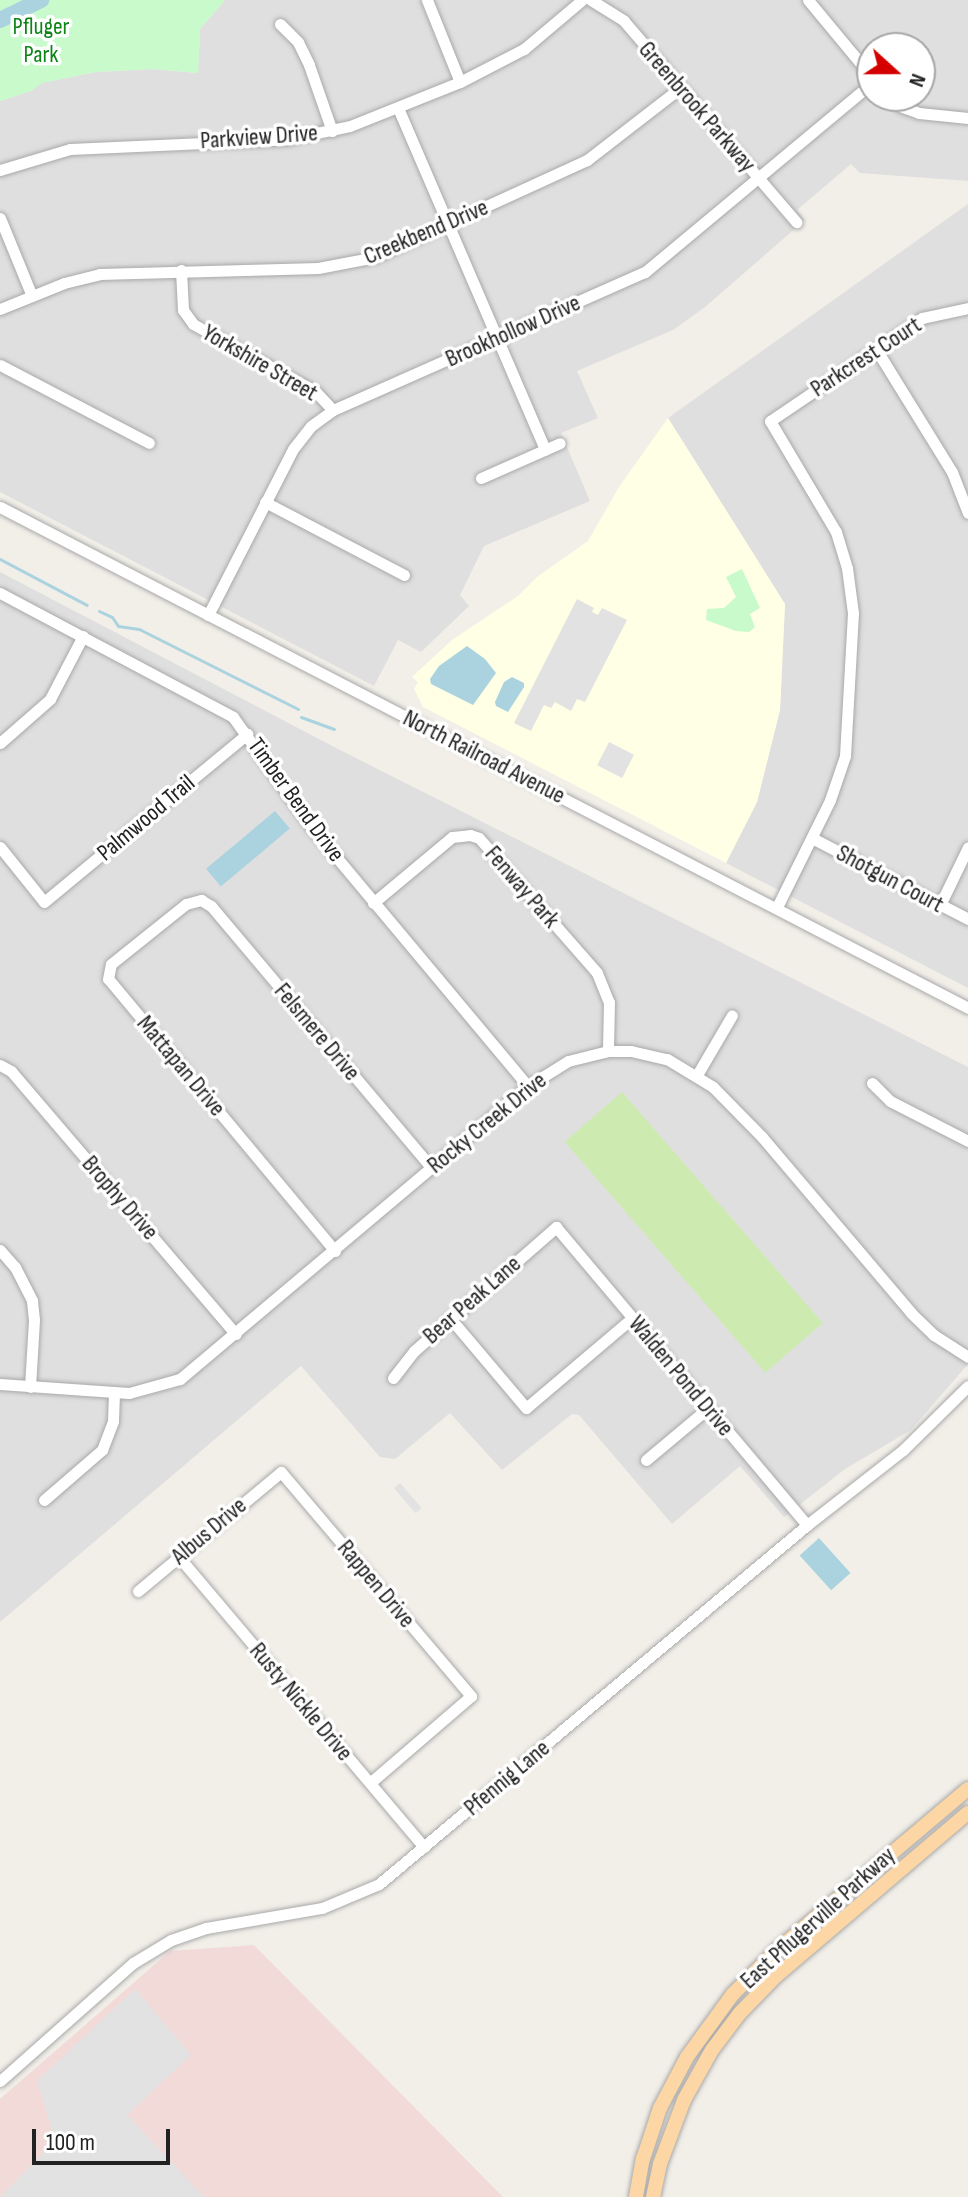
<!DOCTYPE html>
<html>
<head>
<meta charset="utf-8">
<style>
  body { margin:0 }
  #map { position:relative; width:968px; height:2197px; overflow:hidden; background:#f2efe9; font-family:"Sofia Sans Condensed",sans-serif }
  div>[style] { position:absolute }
  .residential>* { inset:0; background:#e0dfdf }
  .commercial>* { inset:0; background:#f2dad9 }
  .education>* { inset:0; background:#ffffe5 }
  .grass>* { inset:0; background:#cdebb0; transform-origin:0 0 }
  .park>* { inset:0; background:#c8facc }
  .parking>* { inset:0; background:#e2e2e2; transform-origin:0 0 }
  .water>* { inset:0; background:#aad3df; transform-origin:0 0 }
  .stream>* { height:3px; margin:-1.5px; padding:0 1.5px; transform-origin:1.5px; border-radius:1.5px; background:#aad3df }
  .river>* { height:16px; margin:-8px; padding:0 8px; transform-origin:8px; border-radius:8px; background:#aad3df }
  .roads { filter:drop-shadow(0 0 2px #a9a9a9) drop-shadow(0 0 2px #a9a9a9) }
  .minor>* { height:11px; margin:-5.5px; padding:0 5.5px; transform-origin:5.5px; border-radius:5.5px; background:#fff }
  .major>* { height:14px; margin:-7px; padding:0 7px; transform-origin:7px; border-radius:7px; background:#fcd6a4 }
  span { translate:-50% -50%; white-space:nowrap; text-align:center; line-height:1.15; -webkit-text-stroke:7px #fff; paint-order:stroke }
  .park-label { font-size:24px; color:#0c8416 }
  .street-label { font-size:24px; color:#222 }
  .north { position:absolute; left:856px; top:32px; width:80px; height:80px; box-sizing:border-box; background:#fff; border:2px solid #a7a7a7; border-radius:50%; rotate:111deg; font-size:22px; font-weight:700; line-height:32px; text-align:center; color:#222 }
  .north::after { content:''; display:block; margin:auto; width:28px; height:36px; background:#d40000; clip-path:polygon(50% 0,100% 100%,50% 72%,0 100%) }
  .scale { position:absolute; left:32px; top:2129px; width:138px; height:36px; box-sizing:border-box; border:4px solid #222; border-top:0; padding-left:10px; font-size:24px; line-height:28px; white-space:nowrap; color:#222; -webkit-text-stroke:6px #fff; paint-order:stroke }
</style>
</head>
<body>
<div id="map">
  <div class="residential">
    <i style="clip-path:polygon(evenodd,225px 0,968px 0,968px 181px,860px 173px,851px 164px,797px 210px,805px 220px,705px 307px,673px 330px,577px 371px,598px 418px,561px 433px,590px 501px,484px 546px,460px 595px,469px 606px,421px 652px,398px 640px,374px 686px,0 492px,0 101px,31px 91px,41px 83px,96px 72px,152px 69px,198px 73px,200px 29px,225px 0,872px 48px,920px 48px,920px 96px,872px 96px,872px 48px)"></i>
    <i style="clip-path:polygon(968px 204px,968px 988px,726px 863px,757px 802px,780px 710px,785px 604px,668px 418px)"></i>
    <i style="clip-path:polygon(0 572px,340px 750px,968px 1067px,968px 1364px,911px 1430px,845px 1469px,784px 1517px,740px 1466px,672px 1524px,579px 1415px,572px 1414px,502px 1470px,450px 1413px,395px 1459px,380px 1457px,301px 1366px,0 1622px)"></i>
  </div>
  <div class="commercial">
    <i style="clip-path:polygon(254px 1945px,503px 2197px,0 2197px,0 2099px,170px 1951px)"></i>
  </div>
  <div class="education">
    <i style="clip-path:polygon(668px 418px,785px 604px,780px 710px,757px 802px,726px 863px,423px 707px,414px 689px,418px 682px,412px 677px,452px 640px,518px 596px,537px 577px,588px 541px,619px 487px)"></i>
  </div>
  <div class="grass">
    <i style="left:622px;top:1092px;width:306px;height:76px;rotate:49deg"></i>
  </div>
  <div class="park">
    <i style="clip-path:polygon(0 0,225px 0,200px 29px,198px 73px,152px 69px,96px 72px,42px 83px,31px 91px,0 101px)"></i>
    <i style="clip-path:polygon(742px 569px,760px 608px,750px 614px,755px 627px,749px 632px,736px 631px,706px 620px,707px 609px,724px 608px,736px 597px,726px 577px)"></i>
  </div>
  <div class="parking">
    <i style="clip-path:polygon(577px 599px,594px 608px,592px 612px,598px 615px,602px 608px,627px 620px,585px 702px,577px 699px,571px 711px,555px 702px,551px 708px,544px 705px,531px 731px,514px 723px)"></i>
    <i style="left:609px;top:742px;width:28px;height:26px;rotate:27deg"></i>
    <i style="left:400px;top:1483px;width:33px;height:8px;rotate:49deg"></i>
    <i style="clip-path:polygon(135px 1989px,191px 2055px,127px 2115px,204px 2197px,0 2197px,55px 2141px,37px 2081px)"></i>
  </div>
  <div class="water">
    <i style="clip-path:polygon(467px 646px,485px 659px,496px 673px,473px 705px,431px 684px,430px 679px,439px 666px)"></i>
    <i style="clip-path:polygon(512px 677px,524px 683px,524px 687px,508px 712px,496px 706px,495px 702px,504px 682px)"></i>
    <i style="left:275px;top:811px;width:23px;height:90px;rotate:50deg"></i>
    <i style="left:819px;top:1538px;width:47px;height:26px;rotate:48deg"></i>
  </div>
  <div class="stream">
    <i style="left:0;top:559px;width:98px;rotate:27.9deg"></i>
    <i style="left:99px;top:611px;width:14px;rotate:25deg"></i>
    <i style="left:112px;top:617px;width:11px;rotate:56deg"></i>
    <i style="left:118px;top:626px;width:21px;rotate:8deg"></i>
    <i style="left:139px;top:629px;width:178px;rotate:26.7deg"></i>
    <i style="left:301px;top:717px;width:35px;rotate:20deg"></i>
  </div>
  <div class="river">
    <i style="left:0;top:20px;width:46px;rotate:-26deg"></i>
  </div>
  <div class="roads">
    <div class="minor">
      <i style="left:427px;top:0;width:88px;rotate:68.1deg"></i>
      <i style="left:591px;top:0;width:39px;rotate:32deg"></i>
      <i style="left:624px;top:21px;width:265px;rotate:49.4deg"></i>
      <i style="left:808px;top:0;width:100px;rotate:50.3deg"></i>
      <i style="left:280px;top:24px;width:25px;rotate:45deg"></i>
      <i style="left:298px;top:42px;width:25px;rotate:64deg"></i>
      <i style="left:309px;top:65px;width:70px;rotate:70.8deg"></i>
      <i style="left:890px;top:96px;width:14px;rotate:45deg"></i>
      <i style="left:900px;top:106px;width:20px;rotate:20deg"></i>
      <i style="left:919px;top:113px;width:49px;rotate:5.8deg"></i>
      <i style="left:398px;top:108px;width:372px;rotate:66.7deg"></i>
      <i style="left:0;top:170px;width:73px;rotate:-16.7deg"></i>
      <i style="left:70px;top:149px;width:217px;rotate:-2.6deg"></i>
      <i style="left:287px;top:139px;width:64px;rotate:-11.7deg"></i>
      <i style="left:350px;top:126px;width:118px;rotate:-21.8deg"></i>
      <i style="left:460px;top:82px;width:72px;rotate:-27.3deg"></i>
      <i style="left:524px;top:49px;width:76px;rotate:-40.2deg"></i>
      <i style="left:0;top:218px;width:84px;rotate:67.7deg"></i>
      <i style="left:181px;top:270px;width:40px;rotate:87.1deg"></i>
      <i style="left:183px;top:310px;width:17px;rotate:54deg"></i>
      <i style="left:193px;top:324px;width:139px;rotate:28.8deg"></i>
      <i style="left:315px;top:391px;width:26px;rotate:47deg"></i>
      <i style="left:0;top:309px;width:69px;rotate:-22.1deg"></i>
      <i style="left:64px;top:283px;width:36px;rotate:-14deg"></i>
      <i style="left:99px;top:274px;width:219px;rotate:-1.6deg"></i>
      <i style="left:318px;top:268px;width:58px;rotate:-10.9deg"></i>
      <i style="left:375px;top:257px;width:233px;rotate:-24.6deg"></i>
      <i style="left:587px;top:160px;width:118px;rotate:-37.7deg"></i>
      <i style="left:876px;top:349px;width:145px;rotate:58.3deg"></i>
      <i style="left:952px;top:472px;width:44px;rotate:68.7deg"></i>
      <i style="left:0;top:365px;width:168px;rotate:27.6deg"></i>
      <i style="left:481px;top:478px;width:86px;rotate:-23.9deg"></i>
      <i style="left:265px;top:502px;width:157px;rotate:27.7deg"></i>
      <i style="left:0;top:507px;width:1090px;rotate:27.36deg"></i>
      <i style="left:0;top:593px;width:264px;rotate:28deg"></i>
      <i style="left:233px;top:717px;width:136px;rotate:54.6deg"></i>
      <i style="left:312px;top:828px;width:336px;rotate:50.1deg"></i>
      <i style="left:208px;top:615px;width:186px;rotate:-62.9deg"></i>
      <i style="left:293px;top:449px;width:29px;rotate:-52deg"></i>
      <i style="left:311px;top:426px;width:27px;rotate:-36deg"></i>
      <i style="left:333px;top:410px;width:341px;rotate:-23.9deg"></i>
      <i style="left:645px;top:272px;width:295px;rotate:-39.8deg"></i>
      <i style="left:0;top:743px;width:67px;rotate:-41.3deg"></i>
      <i style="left:50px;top:699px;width:71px;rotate:-62.4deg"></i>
      <i style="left:812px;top:838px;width:176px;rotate:27.4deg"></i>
      <i style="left:0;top:847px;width:70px;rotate:51.3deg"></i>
      <i style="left:44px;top:902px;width:264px;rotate:-39.6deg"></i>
      <i style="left:373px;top:903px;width:103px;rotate:-39.9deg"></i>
      <i style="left:452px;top:837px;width:18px;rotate:-6deg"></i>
      <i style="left:470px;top:835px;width:9px;rotate:18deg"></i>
      <i style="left:479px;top:838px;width:179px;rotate:48.8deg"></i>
      <i style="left:597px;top:973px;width:31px;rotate:68deg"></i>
      <i style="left:609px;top:1002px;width:49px;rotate:91.2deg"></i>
      <i style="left:940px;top:905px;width:64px;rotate:-64.2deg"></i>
      <i style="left:777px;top:907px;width:119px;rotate:-63.6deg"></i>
      <i style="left:830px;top:800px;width:46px;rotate:-71.2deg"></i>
      <i style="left:845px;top:756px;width:143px;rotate:-86.8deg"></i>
      <i style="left:853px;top:613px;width:45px;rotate:-97.6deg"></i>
      <i style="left:847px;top:568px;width:38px;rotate:-107deg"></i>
      <i style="left:836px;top:532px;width:129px;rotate:-120.7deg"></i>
      <i style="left:770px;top:421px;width:184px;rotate:-34.1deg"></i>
      <i style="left:922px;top:318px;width:47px;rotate:-12.3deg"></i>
      <i style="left:0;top:1065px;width:13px;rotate:29deg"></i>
      <i style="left:11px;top:1071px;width:346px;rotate:49.5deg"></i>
      <i style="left:697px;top:1075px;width:69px;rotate:-59.7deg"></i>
      <i style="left:872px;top:1083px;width:25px;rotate:45deg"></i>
      <i style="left:890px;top:1101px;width:88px;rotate:27.1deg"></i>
      <i style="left:0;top:1250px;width:23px;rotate:49deg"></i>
      <i style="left:15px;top:1267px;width:38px;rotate:63deg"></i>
      <i style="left:32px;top:1301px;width:19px;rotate:84deg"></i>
      <i style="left:34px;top:1320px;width:67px;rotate:93.4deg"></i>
      <i style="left:335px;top:1251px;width:354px;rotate:-129.8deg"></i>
      <i style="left:108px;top:979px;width:15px;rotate:-79deg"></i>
      <i style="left:111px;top:964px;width:96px;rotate:-38.7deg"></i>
      <i style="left:186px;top:904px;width:16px;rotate:-15deg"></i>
      <i style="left:201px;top:900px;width:12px;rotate:31deg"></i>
      <i style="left:211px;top:906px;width:343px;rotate:49.9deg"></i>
      <i style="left:450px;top:1318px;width:118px;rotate:49.8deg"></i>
      <i style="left:526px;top:1408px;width:139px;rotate:-40.3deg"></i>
      <i style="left:393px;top:1378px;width:34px;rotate:-52deg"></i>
      <i style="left:414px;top:1351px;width:189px;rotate:-41.1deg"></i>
      <i style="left:556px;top:1227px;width:390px;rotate:49.9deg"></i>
      <i style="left:0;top:1384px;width:129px;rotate:4deg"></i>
      <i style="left:129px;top:1393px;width:53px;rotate:-15.4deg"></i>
      <i style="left:180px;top:1379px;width:455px;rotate:-40.1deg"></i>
      <i style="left:528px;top:1086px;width:47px;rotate:-32deg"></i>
      <i style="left:568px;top:1061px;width:41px;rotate:-14deg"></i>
      <i style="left:608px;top:1051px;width:23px"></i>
      <i style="left:631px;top:1051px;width:37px;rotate:13deg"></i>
      <i style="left:667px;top:1059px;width:54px;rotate:31.3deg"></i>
      <i style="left:713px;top:1087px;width:70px;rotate:45.6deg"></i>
      <i style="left:762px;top:1137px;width:231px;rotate:49.7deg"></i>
      <i style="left:911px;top:1313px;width:32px;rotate:44deg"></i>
      <i style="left:934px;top:1335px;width:40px;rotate:32.9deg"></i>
      <i style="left:646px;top:1460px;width:81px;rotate:-40deg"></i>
      <i style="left:44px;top:1500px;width:77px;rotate:-40.8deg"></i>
      <i style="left:102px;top:1450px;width:31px;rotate:-69deg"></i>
      <i style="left:113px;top:1421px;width:28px;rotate:-88deg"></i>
      <i style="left:178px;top:1556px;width:381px;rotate:49.8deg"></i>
      <i style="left:138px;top:1591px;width:186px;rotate:-39.8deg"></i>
      <i style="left:281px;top:1472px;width:294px;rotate:49.7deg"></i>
      <i style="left:471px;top:1696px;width:133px;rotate:139.3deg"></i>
      <i style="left:0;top:2081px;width:178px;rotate:-41.6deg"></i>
      <i style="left:133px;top:1963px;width:44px;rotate:-31.2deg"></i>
      <i style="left:171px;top:1940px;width:37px;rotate:-19deg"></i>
      <i style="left:206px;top:1928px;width:118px;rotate:-9.8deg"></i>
      <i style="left:322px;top:1908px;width:62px;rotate:-22.8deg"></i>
      <i style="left:379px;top:1884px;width:559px;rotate:-39.99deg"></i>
      <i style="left:807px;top:1525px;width:122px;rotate:-38deg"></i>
      <i style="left:903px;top:1450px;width:91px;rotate:-44.6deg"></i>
    </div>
    <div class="major">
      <i style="left:636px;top:2197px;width:39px;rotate:-80deg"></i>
      <i style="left:643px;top:2159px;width:54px;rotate:-71.6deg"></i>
      <i style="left:660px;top:2108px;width:58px;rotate:-62.1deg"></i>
      <i style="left:687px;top:2057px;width:78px;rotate:-53.9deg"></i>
      <i style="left:733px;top:1994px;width:61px;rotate:-45deg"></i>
      <i style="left:776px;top:1951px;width:251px;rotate:-40.2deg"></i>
      <i style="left:653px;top:2197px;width:34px;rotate:-78deg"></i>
      <i style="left:660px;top:2164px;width:68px;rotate:-69.4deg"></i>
      <i style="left:684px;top:2100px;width:57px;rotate:-60.8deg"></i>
      <i style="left:712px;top:2050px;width:46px;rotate:-52.9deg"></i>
      <i style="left:740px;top:2013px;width:50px;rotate:-45.8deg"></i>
      <i style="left:775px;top:1977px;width:253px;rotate:-40.4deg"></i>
    </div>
  </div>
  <div class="park-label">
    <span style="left:41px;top:41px">Pfluger<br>Park</span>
  </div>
  <div class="street-label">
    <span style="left:697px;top:107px;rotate:49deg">Greenbrook Parkway</span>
    <span style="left:259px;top:137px;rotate:-4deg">Parkview Drive</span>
    <span style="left:426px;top:232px;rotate:-23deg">Creekbend Drive</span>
    <span style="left:513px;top:331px;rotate:-24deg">Brookhollow Drive</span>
    <span style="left:866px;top:357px;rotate:-33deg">Parkcrest Court</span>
    <span style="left:260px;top:363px;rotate:30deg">Yorkshire Street</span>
    <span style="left:484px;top:757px;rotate:27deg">North Railroad Avenue</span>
    <span style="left:296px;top:800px;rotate:54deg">Timber Bend Drive</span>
    <span style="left:146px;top:818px;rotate:-40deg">Palmwood Trail</span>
    <span style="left:890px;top:879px;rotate:28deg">Shotgun Court</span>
    <span style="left:522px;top:887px;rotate:49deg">Fenway Park</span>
    <span style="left:317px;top:1032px;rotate:50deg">Felsmere Drive</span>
    <span style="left:181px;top:1066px;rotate:50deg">Mattapan Drive</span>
    <span style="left:487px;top:1123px;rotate:-39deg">Rocky Creek Drive</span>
    <span style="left:120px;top:1198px;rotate:49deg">Brophy Drive</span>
    <span style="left:472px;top:1300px;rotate:-41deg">Bear Peak Lane</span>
    <span style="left:681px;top:1376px;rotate:50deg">Walden Pond Drive</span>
    <span style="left:209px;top:1531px;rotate:-40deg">Albus Drive</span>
    <span style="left:376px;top:1584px;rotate:50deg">Rappen Drive</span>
    <span style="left:301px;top:1702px;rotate:50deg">Rusty Nickle Drive</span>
    <span style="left:507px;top:1778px;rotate:-40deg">Pfennig Lane</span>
    <span style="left:818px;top:1918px;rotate:-42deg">East Pflugerville Parkway</span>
  </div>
  <div class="north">N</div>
  <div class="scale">100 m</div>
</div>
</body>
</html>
